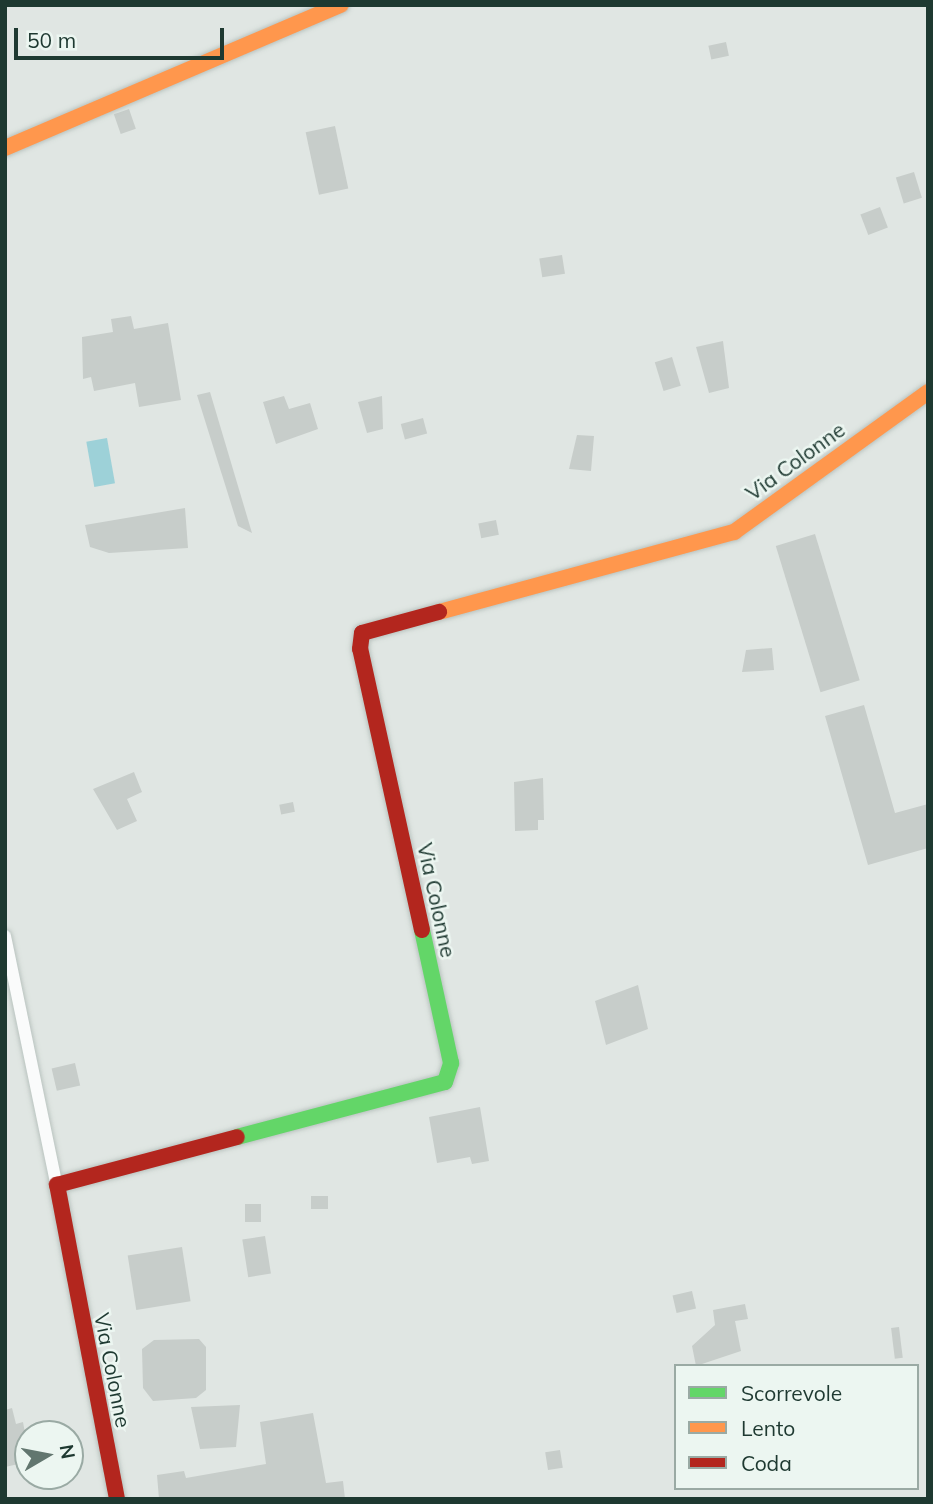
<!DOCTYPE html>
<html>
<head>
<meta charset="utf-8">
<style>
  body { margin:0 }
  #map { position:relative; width:933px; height:1504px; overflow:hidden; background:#e0e6e3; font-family:Mulish,sans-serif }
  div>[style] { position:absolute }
  .water>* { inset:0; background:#9dd1d8; transform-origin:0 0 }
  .building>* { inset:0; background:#c7cdca; transform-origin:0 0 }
  .roads { filter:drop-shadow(0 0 2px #b9c3bf) drop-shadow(0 0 2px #b9c3bf) }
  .lane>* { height:12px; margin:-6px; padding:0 6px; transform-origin:6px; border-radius:6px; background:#fafbfb }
  .fast>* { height:16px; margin:-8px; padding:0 8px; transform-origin:8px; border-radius:8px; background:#63d668 }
  .slow>* { height:16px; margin:-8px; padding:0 8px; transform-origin:8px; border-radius:8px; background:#ff974d }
  .jam>* { height:16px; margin:-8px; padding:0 8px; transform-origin:8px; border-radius:8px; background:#b3261e }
  span { translate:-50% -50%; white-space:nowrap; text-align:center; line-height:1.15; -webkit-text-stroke:5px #ecf6f1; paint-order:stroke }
  .street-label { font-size:21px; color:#1e3931 }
  .frame { position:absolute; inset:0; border:7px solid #1e3931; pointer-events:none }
  .legend { position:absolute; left:674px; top:1364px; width:245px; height:126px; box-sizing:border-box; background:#ecf6f1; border:2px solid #9aaaa4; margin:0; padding:9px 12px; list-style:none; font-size:21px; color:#1e3931 }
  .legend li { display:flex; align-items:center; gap:14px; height:35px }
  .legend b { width:35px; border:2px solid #9aaaa4 }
  .north { position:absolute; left:14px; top:1420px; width:70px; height:70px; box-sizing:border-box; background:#ecf6f1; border:2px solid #9aaaa4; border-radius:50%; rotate:80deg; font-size:19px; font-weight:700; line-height:28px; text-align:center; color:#1e3931 }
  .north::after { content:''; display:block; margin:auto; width:24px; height:32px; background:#62766f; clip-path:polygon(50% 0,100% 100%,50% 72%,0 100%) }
  .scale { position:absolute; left:14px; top:28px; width:210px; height:32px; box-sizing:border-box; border:4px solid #1e3931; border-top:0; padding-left:9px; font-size:21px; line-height:24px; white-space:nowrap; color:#1e3931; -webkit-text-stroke:5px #ecf6f1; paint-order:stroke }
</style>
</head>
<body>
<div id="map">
  <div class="water">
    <i style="left:107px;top:438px;width:46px;height:21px;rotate:80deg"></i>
  </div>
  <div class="building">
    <i style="left:726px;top:42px;width:14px;height:18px;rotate:78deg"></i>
    <i style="left:129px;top:109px;width:21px;height:16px;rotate:71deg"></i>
    <i style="left:335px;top:126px;width:64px;height:30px;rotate:78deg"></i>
    <i style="left:914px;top:172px;width:27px;height:19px;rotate:73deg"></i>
    <i style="left:880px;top:207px;width:22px;height:21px;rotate:69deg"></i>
    <i style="left:562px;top:255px;width:19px;height:23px;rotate:81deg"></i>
    <i style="clip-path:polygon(131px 316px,134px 329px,168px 323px,181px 400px,139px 407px,135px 383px,94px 391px,91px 377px,83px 379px,82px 337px,113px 332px,111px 319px)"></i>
    <i style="clip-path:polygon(723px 341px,729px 388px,709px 393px,696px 347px)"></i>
    <i style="left:672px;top:357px;width:30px;height:18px;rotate:73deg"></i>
    <i style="clip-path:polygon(210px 392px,252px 533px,238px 526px,197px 395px)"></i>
    <i style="clip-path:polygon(284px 396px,289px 409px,310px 403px,318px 429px,276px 444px,263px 402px)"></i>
    <i style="clip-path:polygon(382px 396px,383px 429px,367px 433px,358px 402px)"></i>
    <i style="left:423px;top:418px;width:16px;height:23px;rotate:75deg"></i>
    <i style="clip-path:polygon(577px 435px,594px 436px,591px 471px,569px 469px)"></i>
    <i style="clip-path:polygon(185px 508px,188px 548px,109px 553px,90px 547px,85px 525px)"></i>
    <i style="left:496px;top:520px;width:15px;height:18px;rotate:79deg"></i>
    <i style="left:815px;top:534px;width:153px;height:41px;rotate:73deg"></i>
    <i style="clip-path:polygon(772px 648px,774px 670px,742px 672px,746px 650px)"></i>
    <i style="clip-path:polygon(864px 705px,895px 813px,928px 804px,928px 848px,868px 865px,825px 716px)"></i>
    <i style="clip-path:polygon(134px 772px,142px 792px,127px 799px,137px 821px,117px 830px,93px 789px)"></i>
    <i style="clip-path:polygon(543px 778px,544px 820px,538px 820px,538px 830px,515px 831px,514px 782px)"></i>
    <i style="left:293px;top:802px;width:10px;height:14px;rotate:79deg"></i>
    <i style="clip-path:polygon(638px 985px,648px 1029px,606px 1045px,595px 1001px)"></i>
    <i style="left:75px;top:1063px;width:23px;height:24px;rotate:77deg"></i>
    <i style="clip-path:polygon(480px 1107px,489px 1161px,472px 1164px,470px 1157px,437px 1163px,429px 1117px)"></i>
    <i style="left:328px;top:1196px;width:13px;height:17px;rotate:90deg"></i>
    <i style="left:245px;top:1204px;width:16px;height:18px"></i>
    <i style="left:265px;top:1236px;width:38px;height:23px;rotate:81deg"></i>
    <i style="left:182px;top:1247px;width:55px;height:55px;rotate:81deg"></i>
    <i style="left:692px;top:1291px;width:18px;height:20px;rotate:77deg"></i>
    <i style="clip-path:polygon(745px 1304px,748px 1319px,735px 1321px,741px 1351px,696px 1366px,692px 1346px,715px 1325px,713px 1310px)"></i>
    <i style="left:899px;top:1327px;width:31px;height:8px;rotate:83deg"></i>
    <i style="clip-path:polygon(199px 1339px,206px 1347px,206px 1390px,196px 1398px,153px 1401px,143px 1388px,142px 1349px,154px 1340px)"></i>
    <i style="clip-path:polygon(240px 1405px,236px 1447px,200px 1449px,191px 1407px)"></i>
    <i style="clip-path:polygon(12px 1408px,16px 1424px,23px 1422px,28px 1450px,20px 1452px,23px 1463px,5px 1467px,5px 1410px)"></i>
    <i style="clip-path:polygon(313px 1413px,326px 1483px,343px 1481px,345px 1499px,159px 1499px,157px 1475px,184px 1471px,186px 1478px,266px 1464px,260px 1422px)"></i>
    <i style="left:560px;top:1450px;width:18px;height:15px;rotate:81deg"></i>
  </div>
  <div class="roads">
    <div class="lane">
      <i style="left:5px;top:936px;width:251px;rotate:78.3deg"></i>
    </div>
    <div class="fast">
      <i style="left:237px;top:1137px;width:215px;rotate:-14.8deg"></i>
      <i style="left:445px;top:1082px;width:20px;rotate:-72deg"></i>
      <i style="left:451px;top:1063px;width:136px;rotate:-102.3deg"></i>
    </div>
    <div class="slow">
      <i style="left:5px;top:148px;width:365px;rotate:-23.1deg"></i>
      <i style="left:439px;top:612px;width:306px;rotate:-15.2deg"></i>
      <i style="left:734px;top:532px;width:239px;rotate:-35.8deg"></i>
    </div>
    <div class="jam">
      <i style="left:422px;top:930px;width:288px;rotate:-102.4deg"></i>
      <i style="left:360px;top:649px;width:16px;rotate:-83deg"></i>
      <i style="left:362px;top:633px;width:80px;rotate:-15.3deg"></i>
      <i style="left:117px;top:1499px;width:320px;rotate:-100.8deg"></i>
      <i style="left:57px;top:1185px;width:186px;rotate:-14.9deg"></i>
    </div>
  </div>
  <div class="street-label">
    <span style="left:795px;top:461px;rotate:-36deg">Via Colonne</span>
    <span style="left:437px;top:900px;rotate:78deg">Via Colonne</span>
    <span style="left:113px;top:1370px;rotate:79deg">Via Colonne</span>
  </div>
  <div class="frame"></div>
  <ul class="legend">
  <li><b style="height:9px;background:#63d668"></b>Scorrevole</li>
  <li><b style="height:9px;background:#ff974d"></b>Lento</li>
  <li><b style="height:9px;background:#b3261e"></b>Coda</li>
  </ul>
  <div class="north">N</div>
  <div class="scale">50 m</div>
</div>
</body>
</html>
